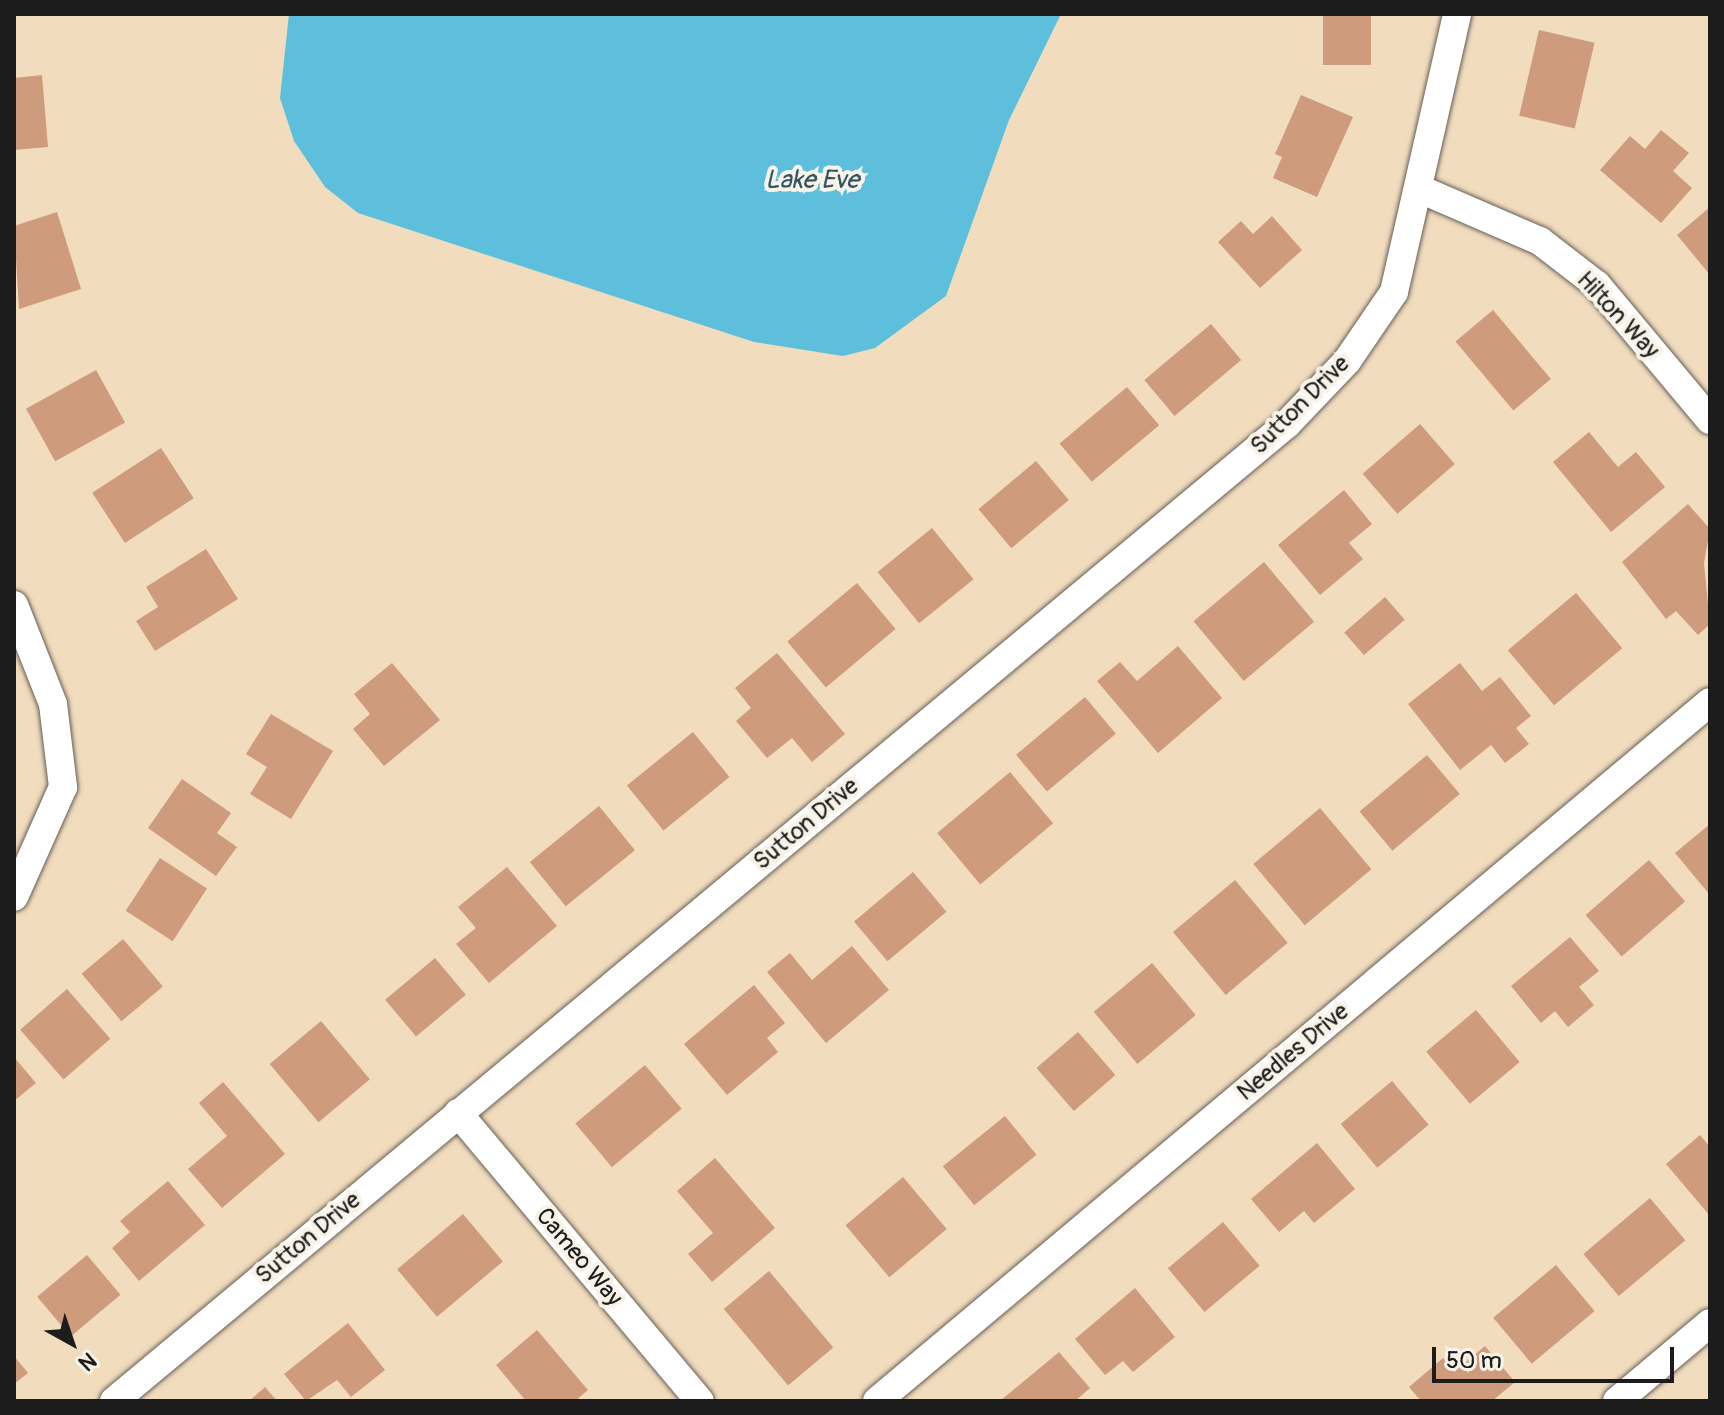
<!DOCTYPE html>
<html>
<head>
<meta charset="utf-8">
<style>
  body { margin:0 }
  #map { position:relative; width:1724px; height:1415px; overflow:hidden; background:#f1dcbe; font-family:Pangolin,sans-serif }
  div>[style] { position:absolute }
  .water>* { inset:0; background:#5ebfdd }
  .building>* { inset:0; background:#ce9b7c; transform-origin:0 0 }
  .roads { filter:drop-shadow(0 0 2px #675f55) drop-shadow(0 0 2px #675f55) }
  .minor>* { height:28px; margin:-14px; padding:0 14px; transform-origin:14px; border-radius:14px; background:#fff }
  span { translate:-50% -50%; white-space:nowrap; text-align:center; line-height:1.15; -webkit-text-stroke:8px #f7f3e8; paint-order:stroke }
  .street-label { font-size:24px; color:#1c1c1c }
  .water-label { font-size:26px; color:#335560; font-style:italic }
  .frame { position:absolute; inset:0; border:16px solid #1c1c1c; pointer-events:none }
  .north { position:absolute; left:32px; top:1303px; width:80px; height:80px; -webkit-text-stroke:6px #f7f3e8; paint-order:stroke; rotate:140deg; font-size:22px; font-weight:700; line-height:32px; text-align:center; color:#1c1c1c }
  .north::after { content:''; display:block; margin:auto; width:28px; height:36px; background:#1c1c1c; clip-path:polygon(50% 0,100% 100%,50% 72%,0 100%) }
  .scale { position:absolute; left:1432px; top:1347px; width:242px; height:36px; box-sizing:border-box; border:4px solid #1c1c1c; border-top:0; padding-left:10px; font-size:24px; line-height:28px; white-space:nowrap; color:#1c1c1c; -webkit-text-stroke:6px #f7f3e8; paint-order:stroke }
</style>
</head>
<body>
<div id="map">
  <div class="water">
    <i style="clip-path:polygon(289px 14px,1061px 14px,1009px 120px,946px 296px,875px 348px,843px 356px,754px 342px,358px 213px,325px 187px,294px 141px,280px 98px)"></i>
  </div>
  <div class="building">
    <i style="left:1323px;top:14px;width:48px;height:51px"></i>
    <i style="left:1539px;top:30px;width:57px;height:88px;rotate:13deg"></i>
    <i style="clip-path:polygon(42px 75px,48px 147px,14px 150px,14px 78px)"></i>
    <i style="clip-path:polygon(1301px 95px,1353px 117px,1317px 197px,1273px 178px,1282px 157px,1275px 154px)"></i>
    <i style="clip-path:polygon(1661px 130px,1689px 153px,1673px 171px,1692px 188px,1661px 223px,1600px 170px,1630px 136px,1645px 149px)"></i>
    <i style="clip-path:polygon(1710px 207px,1710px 275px,1677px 235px)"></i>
    <i style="clip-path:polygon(57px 212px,81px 289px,19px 309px,14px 226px)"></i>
    <i style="clip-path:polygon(1272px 216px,1302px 250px,1260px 288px,1218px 242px,1241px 221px,1253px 234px)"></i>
    <i style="left:1493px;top:310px;width:90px;height:49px;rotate:50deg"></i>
    <i style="left:1211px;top:324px;width:47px;height:87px;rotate:50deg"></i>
    <i style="left:96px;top:370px;width:60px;height:80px;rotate:61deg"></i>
    <i style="left:1127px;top:387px;width:50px;height:88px;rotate:50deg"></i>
    <i style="left:1420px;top:424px;width:53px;height:76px;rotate:49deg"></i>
    <i style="clip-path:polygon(1589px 432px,1618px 467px,1636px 452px,1665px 487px,1611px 532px,1553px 462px)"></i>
    <i style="left:161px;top:448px;width:60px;height:82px;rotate:57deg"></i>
    <i style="left:1036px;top:461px;width:51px;height:75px;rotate:50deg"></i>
    <i style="clip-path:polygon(1344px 490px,1372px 524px,1349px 543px,1363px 559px,1320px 595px,1278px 545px)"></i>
    <i style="clip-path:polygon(1688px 504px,1710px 529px,1704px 563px,1710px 624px,1698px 635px,1676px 611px,1666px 619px,1622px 562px)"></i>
    <i style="left:932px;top:528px;width:66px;height:70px;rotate:51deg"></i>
    <i style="clip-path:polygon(206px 549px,238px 599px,155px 651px,136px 621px,158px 607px,146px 587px)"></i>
    <i style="left:1264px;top:562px;width:78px;height:92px;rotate:50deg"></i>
    <i style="left:857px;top:583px;width:60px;height:91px;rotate:50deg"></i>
    <i style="left:1576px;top:593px;width:72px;height:89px;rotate:50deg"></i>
    <i style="left:1385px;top:597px;width:30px;height:54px;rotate:49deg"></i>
    <i style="clip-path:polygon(1178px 646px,1222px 698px,1158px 753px,1097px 681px,1120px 662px,1137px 681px)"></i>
    <i style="clip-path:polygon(777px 653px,845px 734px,812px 762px,792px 738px,767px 758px,736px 721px,751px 708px,735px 688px)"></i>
    <i style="clip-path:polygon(392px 663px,440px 720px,384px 766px,353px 729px,370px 714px,354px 694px)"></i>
    <i style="clip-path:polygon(1460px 663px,1482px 691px,1500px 677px,1531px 716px,1516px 728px,1529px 744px,1505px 763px,1491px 745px,1460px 770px,1408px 704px)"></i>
    <i style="left:1085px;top:697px;width:48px;height:90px;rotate:50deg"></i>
    <i style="clip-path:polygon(271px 714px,333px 751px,291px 819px,250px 794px,267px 767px,246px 754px)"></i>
    <i style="left:693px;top:732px;width:58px;height:85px;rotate:51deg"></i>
    <i style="left:1427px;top:755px;width:51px;height:88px;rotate:50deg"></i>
    <i style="left:1010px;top:772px;width:67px;height:95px;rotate:50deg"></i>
    <i style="clip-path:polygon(182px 779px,231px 813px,217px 833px,237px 847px,216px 876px,148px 828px)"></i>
    <i style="left:599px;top:806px;width:57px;height:89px;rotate:51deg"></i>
    <i style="left:1320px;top:808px;width:80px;height:87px;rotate:50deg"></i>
    <i style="clip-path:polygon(1710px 824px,1710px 895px,1675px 853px)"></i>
    <i style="left:160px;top:858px;width:56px;height:63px;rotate:33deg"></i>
    <i style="left:1649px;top:860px;width:55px;height:84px;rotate:49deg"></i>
    <i style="clip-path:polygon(507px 867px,557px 926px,489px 983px,456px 944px,476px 928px,458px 907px)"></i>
    <i style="left:913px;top:872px;width:52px;height:77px;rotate:50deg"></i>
    <i style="left:1235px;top:880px;width:82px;height:81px;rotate:50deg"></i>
    <i style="clip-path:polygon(1570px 937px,1599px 971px,1579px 987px,1594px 1005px,1568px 1027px,1555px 1011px,1541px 1023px,1511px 986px)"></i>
    <i style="left:123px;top:939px;width:62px;height:54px;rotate:50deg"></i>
    <i style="clip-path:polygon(852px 946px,889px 990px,826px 1043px,767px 972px,790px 953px,812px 980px)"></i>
    <i style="left:435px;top:958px;width:48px;height:65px;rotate:50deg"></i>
    <i style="left:1152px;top:963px;width:68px;height:76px;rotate:50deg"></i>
    <i style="clip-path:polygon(754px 985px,785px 1023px,767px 1038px,778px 1052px,727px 1095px,684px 1044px)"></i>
    <i style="left:67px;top:989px;width:66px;height:62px;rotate:49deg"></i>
    <i style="left:1476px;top:1010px;width:68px;height:65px;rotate:50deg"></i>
    <i style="left:321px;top:1021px;width:76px;height:67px;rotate:50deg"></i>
    <i style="left:1078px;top:1032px;width:57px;height:55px;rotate:49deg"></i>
    <i style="clip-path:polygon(14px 1057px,36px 1083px,14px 1101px)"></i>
    <i style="left:645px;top:1065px;width:57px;height:91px;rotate:50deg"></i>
    <i style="left:1392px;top:1081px;width:57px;height:67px;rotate:50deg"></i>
    <i style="clip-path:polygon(223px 1082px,285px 1154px,222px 1208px,188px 1169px,227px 1136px,199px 1103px)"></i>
    <i style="left:1005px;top:1116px;width:50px;height:80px;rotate:51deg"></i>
    <i style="clip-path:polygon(1700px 1135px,1710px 1147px,1710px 1216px,1666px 1164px)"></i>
    <i style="clip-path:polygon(1317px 1143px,1355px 1189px,1314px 1223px,1304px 1211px,1279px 1232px,1251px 1199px)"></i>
    <i style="clip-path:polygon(715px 1158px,775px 1228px,712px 1282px,688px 1254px,713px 1233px,677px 1191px)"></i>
    <i style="left:903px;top:1177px;width:68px;height:75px;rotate:50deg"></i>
    <i style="clip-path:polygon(168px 1181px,205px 1225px,139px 1281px,112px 1248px,130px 1232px,120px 1221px)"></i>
    <i style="left:1650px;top:1198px;width:55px;height:87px;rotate:50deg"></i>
    <i style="left:463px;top:1214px;width:62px;height:86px;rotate:50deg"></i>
    <i style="left:1223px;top:1222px;width:57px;height:72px;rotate:50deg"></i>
    <i style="left:87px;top:1255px;width:52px;height:65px;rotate:50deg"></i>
    <i style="left:1556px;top:1265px;width:60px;height:82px;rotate:50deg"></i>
    <i style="left:769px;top:1271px;width:100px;height:59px;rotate:50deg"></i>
    <i style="clip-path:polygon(1135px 1288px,1175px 1337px,1133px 1372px,1123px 1361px,1105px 1375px,1075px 1339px)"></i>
    <i style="clip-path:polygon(348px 1323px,385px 1370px,351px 1397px,337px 1380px,306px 1401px,284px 1374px)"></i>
    <i style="clip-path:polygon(537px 1330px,588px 1390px,575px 1401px,526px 1401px,496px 1365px)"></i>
    <i style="clip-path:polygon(1485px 1346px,1515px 1382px,1492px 1401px,1421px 1401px,1409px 1387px,1443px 1358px,1454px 1372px)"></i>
    <i style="clip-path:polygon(1059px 1352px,1090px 1388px,1075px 1401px,1000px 1401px)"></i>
    <i style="clip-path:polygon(14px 1356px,28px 1373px,14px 1384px)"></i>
    <i style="clip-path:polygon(265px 1387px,277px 1401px,249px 1401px)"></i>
  </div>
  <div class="roads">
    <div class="minor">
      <i style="left:1422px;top:190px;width:129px;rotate:23.4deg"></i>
      <i style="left:1540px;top:241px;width:72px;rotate:37.7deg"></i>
      <i style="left:1597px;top:285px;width:176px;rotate:50.1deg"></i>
      <i style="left:14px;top:605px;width:106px;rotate:68.5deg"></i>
      <i style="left:53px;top:704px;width:84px;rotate:83.1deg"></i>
      <i style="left:63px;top:787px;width:120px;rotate:114deg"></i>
      <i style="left:458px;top:1113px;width:376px;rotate:50deg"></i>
      <i style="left:114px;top:1401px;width:1527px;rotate:-39.79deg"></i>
      <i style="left:1287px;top:424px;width:87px;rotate:-46.4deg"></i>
      <i style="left:1347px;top:361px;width:83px;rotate:-55.7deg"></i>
      <i style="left:1394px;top:292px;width:285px;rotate:-77.2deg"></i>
      <i style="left:877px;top:1401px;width:1087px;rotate:-40deg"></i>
      <i style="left:1617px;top:1401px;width:121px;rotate:-40deg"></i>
    </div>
  </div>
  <div class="street-label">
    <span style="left:1618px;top:315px;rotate:47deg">Hilton Way</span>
    <span style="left:1300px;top:405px;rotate:-45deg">Sutton Drive</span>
    <span style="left:806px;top:824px;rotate:-40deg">Sutton Drive</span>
    <span style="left:1293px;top:1052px;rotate:-40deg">Needles Drive</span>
    <span style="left:308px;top:1238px;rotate:-40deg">Sutton Drive</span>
    <span style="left:579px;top:1257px;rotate:50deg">Cameo Way</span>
  </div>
  <div class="water-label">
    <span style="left:812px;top:181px">Lake Eve</span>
  </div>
  <div class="frame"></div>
  <div class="north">N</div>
  <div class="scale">50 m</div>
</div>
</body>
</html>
